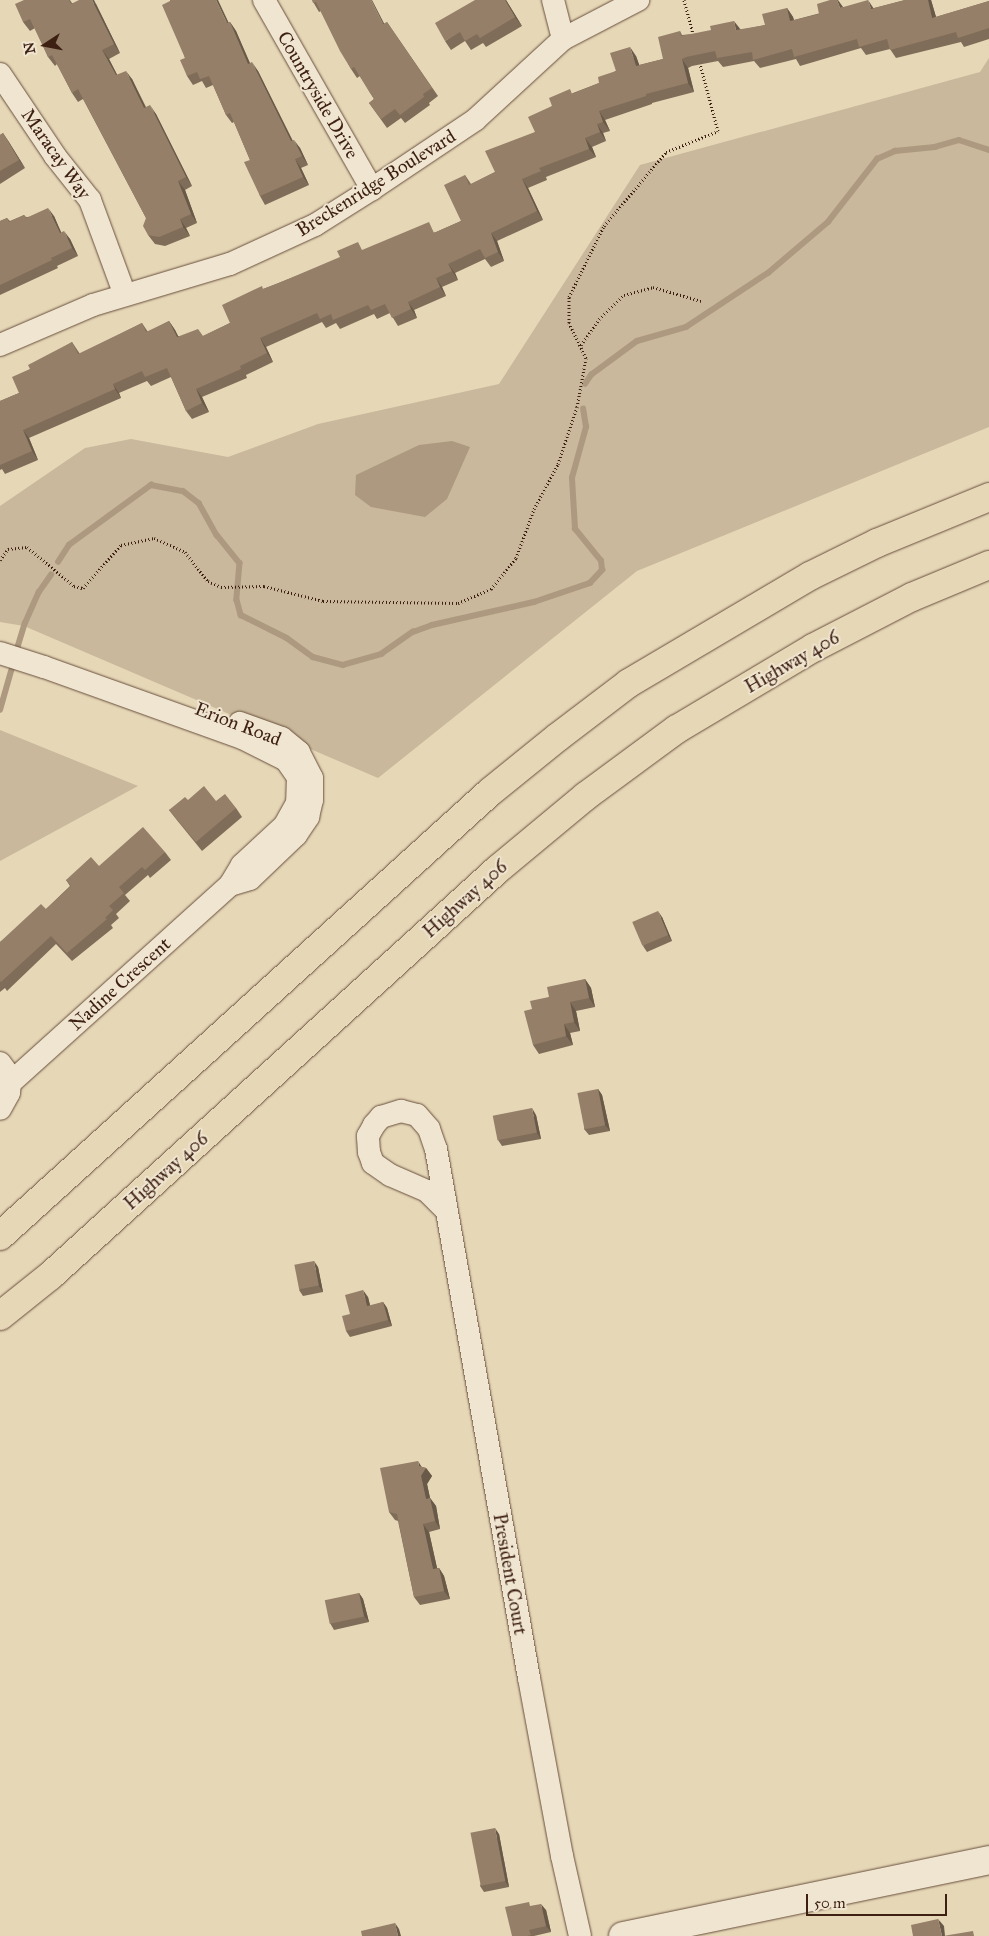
<!DOCTYPE html>
<html>
<head>
<meta charset="utf-8">
<style>
  body { margin:0 }
  #map { position:relative; width:989px; height:1936px; overflow:hidden; background:#e6d7b7; font-family:"IM FELL Great Primer",serif }
  div>[style] { position:absolute }
  .green>* { inset:0; background:#c9b89b }
  .water>* { inset:0; background:#ad997f }
  .stream>* { height:5.5px; margin:-2.75px; padding:0 2.75px; transform-origin:2.75px; border-radius:2.75px; background:#ad997f }
  .path>* { height:3px; margin-top:-1.5px; transform-origin:0; background:repeating-linear-gradient(90deg,#3e2013 0 1px,transparent 0 3.5px) }
  .roads { filter:drop-shadow(0 0 1px #684e3c) drop-shadow(0 0 1px #684e3c) }
  .street>* { height:22px; margin:-11px; padding:0 11px; transform-origin:11px; border-radius:11px; background:#efe5d0 }
  .secondary>* { height:28px; margin:-14px; padding:0 14px; transform-origin:14px; border-radius:14px; background:#efe5d0 }
  .highway>* { height:28px; margin:-14px; padding:0 14px; transform-origin:14px; border-radius:14px; background:#e6d7b7 }
  .wall>* { inset:0; background:#806d59 }
  .shaded-wall>* { inset:0; background:#685949 }
  .building>* { inset:0; background:#957f68; transform-origin:0 0 }
  span { translate:-50% -50%; white-space:nowrap; text-align:center; line-height:1.15; -webkit-text-stroke:4px #efe5d0; paint-order:stroke }
  .street-label { font-size:19px; color:#3e2013 }
  .north { position:absolute; left:20px; top:20px; width:50px; height:50px; -webkit-text-stroke:4px #efe5d0; paint-order:stroke; rotate:259deg; font-size:14px; font-weight:700; line-height:20px; text-align:center; color:#3e2013 }
  .north::after { content:''; display:block; margin:auto; width:18px; height:22px; background:#3e2013; clip-path:polygon(50% 0,100% 100%,50% 72%,0 100%) }
  .scale { position:absolute; left:806px; top:1894px; width:141px; height:22px; box-sizing:border-box; border:2px solid #3e2013; border-top:0; padding-left:6px; font-size:15px; line-height:18px; white-space:nowrap; color:#3e2013; -webkit-text-stroke:4px #efe5d0; paint-order:stroke }
</style>
</head>
<body>
<div id="map">
  <div class="green">
    <i style="clip-path:polygon(989px 58px,989px 427px,637px 571px,378px 778px,24px 626px,0 622px,0 506px,85px 448px,131px 439px,228px 457px,318px 424px,499px 384px,640px 165px,980px 72px)"></i>
    <i style="clip-path:polygon(0 730px,138px 786px,0 861px)"></i>
  </div>
  <div class="water">
    <i style="clip-path:polygon(452px 441px,470px 447px,447px 499px,425px 517px,371px 507px,355px 495px,356px 475px,419px 445px)"></i>
  </div>
  <div class="stream">
    <i style="left:585px;top:384px;width:11px;rotate:-56deg"></i>
    <i style="left:591px;top:375px;width:57px;rotate:-36.5deg"></i>
    <i style="left:637px;top:341px;width:51px;rotate:-15.9deg"></i>
    <i style="left:686px;top:327px;width:98px;rotate:-33.4deg"></i>
    <i style="left:768px;top:273px;width:79px;rotate:-40.4deg"></i>
    <i style="left:828px;top:222px;width:80px;rotate:-52.1deg"></i>
    <i style="left:877px;top:159px;width:20px;rotate:-24deg"></i>
    <i style="left:895px;top:151px;width:40px;rotate:-5.7deg"></i>
    <i style="left:935px;top:147px;width:25px;rotate:-16deg"></i>
    <i style="left:959px;top:140px;width:32px;rotate:18deg"></i>
    <i style="left:58px;top:562px;width:20px;rotate:-57deg"></i>
    <i style="left:69px;top:545px;width:102px;rotate:-36.2deg"></i>
    <i style="left:151px;top:485px;width:33px;rotate:11deg"></i>
    <i style="left:183px;top:491px;width:20px;rotate:37deg"></i>
    <i style="left:199px;top:503px;width:37px;rotate:61deg"></i>
    <i style="left:217px;top:535px;width:36px;rotate:51deg"></i>
    <i style="left:240px;top:563px;width:37px;rotate:95deg"></i>
    <i style="left:237px;top:600px;width:16px;rotate:75deg"></i>
    <i style="left:241px;top:615px;width:51px;rotate:26.6deg"></i>
    <i style="left:287px;top:638px;width:32px;rotate:36deg"></i>
    <i style="left:313px;top:657px;width:31px;rotate:15deg"></i>
    <i style="left:343px;top:665px;width:40px;rotate:-16deg"></i>
    <i style="left:381px;top:654px;width:39px;rotate:-35deg"></i>
    <i style="left:413px;top:632px;width:20px;rotate:-20deg"></i>
    <i style="left:432px;top:625px;width:105px;rotate:-12.7deg"></i>
    <i style="left:534px;top:602px;width:59px;rotate:-18.7deg"></i>
    <i style="left:590px;top:583px;width:18px;rotate:-47deg"></i>
    <i style="left:602px;top:570px;width:9px;rotate:-96deg"></i>
    <i style="left:601px;top:561px;width:41px;rotate:-129.1deg"></i>
    <i style="left:575px;top:529px;width:51px;rotate:-93.4deg"></i>
    <i style="left:572px;top:478px;width:53px;rotate:-74.6deg"></i>
    <i style="left:586px;top:427px;width:18px;rotate:-99deg"></i>
    <i style="left:16px;top:652px;width:30px;rotate:-73deg"></i>
    <i style="left:25px;top:623px;width:34px;rotate:-66deg"></i>
    <i style="left:39px;top:592px;width:21px;rotate:-55deg"></i>
    <i style="left:0;top:710px;width:51px;rotate:-74.1deg"></i>
  </div>
  <div class="path">
    <i style="left:684px;top:0;width:38px;rotate:75deg"></i>
    <i style="left:581px;top:345px;width:32px;rotate:-55deg"></i>
    <i style="left:599px;top:319px;width:35px;rotate:-44deg"></i>
    <i style="left:624px;top:295px;width:30px;rotate:-15deg"></i>
    <i style="left:653px;top:287px;width:50px;rotate:16.3deg"></i>
    <i style="left:0;top:560px;width:14px;rotate:-54deg"></i>
    <i style="left:8px;top:549px;width:19px;rotate:-6deg"></i>
    <i style="left:27px;top:547px;width:61px;rotate:39.7deg"></i>
    <i style="left:74px;top:586px;width:9px;rotate:13deg"></i>
    <i style="left:83px;top:588px;width:57px;rotate:-48.5deg"></i>
    <i style="left:121px;top:545px;width:34px;rotate:-12deg"></i>
    <i style="left:154px;top:538px;width:34px;rotate:24deg"></i>
    <i style="left:185px;top:552px;width:37px;rotate:52deg"></i>
    <i style="left:208px;top:581px;width:14px;rotate:25deg"></i>
    <i style="left:221px;top:587px;width:43px;rotate:-1.3deg"></i>
    <i style="left:264px;top:586px;width:61px;rotate:14.3deg"></i>
    <i style="left:323px;top:601px;width:135px;rotate:0.8deg"></i>
    <i style="left:458px;top:603px;width:36px;rotate:-23deg"></i>
    <i style="left:491px;top:589px;width:40px;rotate:-51deg"></i>
    <i style="left:516px;top:558px;width:52px;rotate:-69.8deg"></i>
    <i style="left:534px;top:509px;width:51px;rotate:-61.9deg"></i>
    <i style="left:558px;top:464px;width:60px;rotate:-71.6deg"></i>
    <i style="left:577px;top:407px;width:50px;rotate:-79.6deg"></i>
    <i style="left:586px;top:358px;width:39px;rotate:-116deg"></i>
    <i style="left:569px;top:323px;width:26px;rotate:-90deg"></i>
    <i style="left:569px;top:297px;width:79px;rotate:-63.8deg"></i>
    <i style="left:604px;top:226px;width:97px;rotate:-50deg"></i>
    <i style="left:666px;top:152px;width:56px;rotate:-22deg"></i>
    <i style="left:718px;top:131px;width:73px;rotate:-105deg"></i>
  </div>
  <div class="roads">
    <div class="street">
      <i style="left:264px;top:0;width:218px;rotate:60.3deg"></i>
      <i style="left:553px;top:0;width:40px;rotate:75.6deg"></i>
      <i style="left:0;top:74px;width:99px;rotate:56.1deg"></i>
      <i style="left:55px;top:156px;width:56px;rotate:51.5deg"></i>
      <i style="left:90px;top:200px;width:101px;rotate:69.8deg"></i>
      <i style="left:0;top:345px;width:101px;rotate:-23.3deg"></i>
      <i style="left:93px;top:305px;width:143px;rotate:-16.7deg"></i>
      <i style="left:230px;top:264px;width:94px;rotate:-24.6deg"></i>
      <i style="left:315px;top:225px;width:67px;rotate:-32.3deg"></i>
      <i style="left:372px;top:189px;width:124px;rotate:-33.8deg"></i>
      <i style="left:475px;top:120px;width:120px;rotate:-42.6deg"></i>
      <i style="left:563px;top:39px;width:85px;rotate:-27.5deg"></i>
      <i style="left:0;top:653px;width:46px;rotate:17.7deg"></i>
      <i style="left:44px;top:667px;width:210px;rotate:19.7deg"></i>
      <i style="left:242px;top:738px;width:49px;rotate:26.6deg"></i>
      <i style="left:286px;top:760px;width:21px;rotate:55deg"></i>
      <i style="left:298px;top:777px;width:26px;rotate:92deg"></i>
      <i style="left:297px;top:803px;width:25px;rotate:119deg"></i>
      <i style="left:285px;top:825px;width:59px;rotate:137.1deg"></i>
      <i style="left:242px;top:865px;width:23px;rotate:121deg"></i>
      <i style="left:230px;top:885px;width:296px;rotate:138deg"></i>
      <i style="left:230px;top:885px;width:21px;rotate:-17deg"></i>
      <i style="left:250px;top:879px;width:64px;rotate:-43.7deg"></i>
      <i style="left:296px;top:835px;width:22px;rotate:-56deg"></i>
      <i style="left:308px;top:817px;width:17px;rotate:-77deg"></i>
      <i style="left:312px;top:800px;width:22px;rotate:-90deg"></i>
      <i style="left:312px;top:778px;width:29px;rotate:-117deg"></i>
      <i style="left:299px;top:752px;width:22px;rotate:-141deg"></i>
      <i style="left:282px;top:738px;width:45px;rotate:-160.3deg"></i>
      <i style="left:0;top:1063px;width:14px;rotate:54deg"></i>
      <i style="left:8px;top:1074px;width:9px;rotate:77deg"></i>
      <i style="left:10px;top:1083px;width:10px;rotate:96deg"></i>
      <i style="left:9px;top:1093px;width:18px;rotate:119deg"></i>
      <i style="left:446px;top:1210px;width:27px;rotate:-135deg"></i>
      <i style="left:427px;top:1191px;width:40px;rotate:-156.6deg"></i>
      <i style="left:390px;top:1175px;width:21px;rotate:-145deg"></i>
      <i style="left:373px;top:1163px;width:12px;rotate:-110deg"></i>
      <i style="left:369px;top:1152px;width:16px;rotate:-94deg"></i>
      <i style="left:368px;top:1136px;width:13px;rotate:-61deg"></i>
      <i style="left:374px;top:1125px;width:11px;rotate:-49deg"></i>
      <i style="left:381px;top:1117px;width:21px;rotate:-17deg"></i>
      <i style="left:401px;top:1111px;width:16px;rotate:14deg"></i>
      <i style="left:417px;top:1115px;width:18px;rotate:49deg"></i>
      <i style="left:429px;top:1129px;width:21px;rotate:71deg"></i>
      <i style="left:436px;top:1149px;width:537px;rotate:80.03deg"></i>
      <i style="left:529px;top:1678px;width:181px;rotate:79.5deg"></i>
      <i style="left:562px;top:1856px;width:82px;rotate:77.3deg"></i>
    </div>
    <div class="secondary">
      <i style="left:623px;top:1936px;width:374px;rotate:-11.7deg"></i>
    </div>
    <div class="highway">
      <i style="left:0;top:1236px;width:661px;rotate:-42.18deg"></i>
      <i style="left:490px;top:792px;width:87px;rotate:-39deg"></i>
      <i style="left:558px;top:737px;width:89px;rotate:-37.3deg"></i>
      <i style="left:629px;top:683px;width:210px;rotate:-30.6deg"></i>
      <i style="left:810px;top:576px;width:75px;rotate:-26.2deg"></i>
      <i style="left:877px;top:543px;width:121px;rotate:-22.3deg"></i>
      <i style="left:0;top:1316px;width:64px;rotate:-38.7deg"></i>
      <i style="left:50px;top:1276px;width:605px;rotate:-42.25deg"></i>
      <i style="left:498px;top:869px;width:114px;rotate:-39.7deg"></i>
      <i style="left:586px;top:796px;width:113px;rotate:-36.4deg"></i>
      <i style="left:677px;top:729px;width:158px;rotate:-30.8deg"></i>
      <i style="left:813px;top:648px;width:111px;rotate:-27.3deg"></i>
      <i style="left:912px;top:597px;width:83px;rotate:-22.6deg"></i>
    </div>
  </div>
  <div class="wall">
    <i style="clip-path:polygon(24px 0,70px 0,72px 3px,96px 4px,120px 53px,109px 59px,117px 75px,132px 79px,146px 107px,156px 114px,192px 186px,185px 190px,197px 223px,186px 228px,190px 236px,165px 246px,155px 244px,148px 235px,146px 218px,83px 99px,78px 102px,72px 93px,57px 64px,55px 66px,48px 57px,35px 28px,30px 31px,23px 22px)"></i>
    <i style="clip-path:polygon(312px 0,385px 24px,387px 22px,438px 96px,429px 103px,430px 105px,405px 123px,401px 118px,387px 128px,369px 103px,374px 99px,360px 76px,357px 78px,351px 69px,321px 11px,319px 12px)"></i>
    <i style="clip-path:polygon(506px 0,522px 26px,486px 47px,483px 43px,471px 50px,465px 41px,451px 50px,445px 41px)"></i>
    <i style="clip-path:polygon(905px 0,931px 0,936px 17px,989px 1px,989px 39px,964px 47px,961px 42px,896px 58px,890px 49px,866px 55px,861px 48px,800px 66px,796px 59px,760px 68px,754px 61px,723px 67px,718px 61px,692px 66px,688px 68px,694px 92px,652px 103px,652px 104px,605px 120px,610px 131px,603px 133px,606px 141px,592px 147px,596px 157px,546px 177px,547px 180px,528px 188px,543px 220px,497px 241px,504px 261px,491px 267px,485px 259px,455px 273px,458px 280px,442px 287px,446px 296px,414px 310px,417px 318px,398px 326px,390px 313px,377px 319px,374px 314px,340px 329px,336px 323px,326px 328px,322px 322px,266px 347px,273px 362px,246px 375px,247px 378px,202px 397px,209px 412px,192px 419px,186px 411px,171px 377px,151px 386px,147px 381px,119px 393px,121px 398px,29px 438px,38px 460px,5px 474px,2px 469px,0 470px,0 401px,19px 393px,30px 369px,72px 342px,80px 354px,142px 323px,148px 332px,169px 321px,175px 330px,178px 336px,203px 336px,230px 323px,263px 289px,363px 250px,436px 232px,461px 221px,465px 175px,471px 184px,495px 172px,535px 132px,552px 106px,573px 93px,599px 83px,636px 56px,639px 65px,663px 59px,680px 31px,682px 35px,740px 30px,765px 25px,787px 8px,793px 17px,794px 20px,843px 7px,874px 8px)"></i>
    <i style="clip-path:polygon(170px 1px,229px 23px,230px 22px,236px 31px,250px 63px,258px 71px,293px 141px,300px 148px,308px 165px,301px 168px,309px 185px,265px 205px,260px 196px,250px 160px,234px 122px,232px 123px,226px 115px,213px 85px,206px 88px,202px 81px,193px 85px,187px 76px,185px 58px)"></i>
    <i style="clip-path:polygon(3px 133px,25px 168px,0 184px,0 135px)"></i>
    <i style="clip-path:polygon(24px 215px,26px 217px,54px 216px,61px 233px,70px 239px,78px 256px,57px 266px,58px 268px,0 295px,0 221px,7px 218px,10px 221px)"></i>
    <i style="clip-path:polygon(188px 800px,236px 808px,242px 817px,202px 851px,176px 819px,169px 810px)"></i>
    <i style="clip-path:polygon(165px 852px,171px 860px,150px 878px,148px 875px,125px 895px,130px 901px,116px 914px,119px 918px,111px 925px,113px 928px,72px 961px,56px 944px,7px 991px,5px 988px,0 992px,0 942px,46px 909px,70px 886px,66px 880px,99px 866px)"></i>
    <i style="clip-path:polygon(662px 917px,672px 941px,647px 952px,643px 946px)"></i>
    <i style="clip-path:polygon(585px 979px,591px 988px,595px 1007px,576px 1011px,580px 1031px,570px 1033px,573px 1045px,539px 1054px,533px 1045px,532px 1009px,549px 997px)"></i>
    <i style="clip-path:polygon(598px 1089px,602px 1095px,610px 1131px,589px 1135px,584px 1129px)"></i>
    <i style="clip-path:polygon(536px 1115px,541px 1139px,502px 1146px,498px 1140px)"></i>
    <i style="clip-path:polygon(318px 1267px,323px 1292px,303px 1296px,299px 1290px)"></i>
    <i style="clip-path:polygon(368px 1297px,370px 1306px,383px 1302px,387px 1308px,392px 1326px,350px 1337px,346px 1331px,350px 1314px)"></i>
    <i style="clip-path:polygon(422px 1467px,426px 1468px,432px 1476px,427px 1484px,430px 1498px,436px 1506px,440px 1529px,429px 1532px,437px 1568px,439px 1568px,444px 1576px,450px 1599px,420px 1605px,414px 1597px,398px 1521px,395px 1520px,389px 1512px)"></i>
    <i style="clip-path:polygon(359px 1593px,363px 1599px,369px 1622px,334px 1630px,330px 1623px)"></i>
    <i style="clip-path:polygon(499px 1834px,509px 1887px,484px 1892px,480px 1886px)"></i>
    <i style="clip-path:polygon(532px 1906px,546px 1910px,551px 1932px,534px 1936px,512px 1936px)"></i>
  </div>
  <div class="shaded-wall">
    <i style="clip-path:polygon(92px 0,94px 0,96px 4px,120px 53px,114px 44px)"></i>
    <i style="clip-path:polygon(216px 0,218px 0,233px 32px,227px 23px)"></i>
    <i style="clip-path:polygon(371px 0,372px 0,389px 33px,383px 24px)"></i>
    <i style="clip-path:polygon(505px 0,506px 0,522px 26px,515px 17px)"></i>
    <i style="clip-path:polygon(837px 0,838px 0,843px 7px,840px 8px)"></i>
    <i style="clip-path:polygon(868px 0,874px 9px,871px 9px)"></i>
    <i style="clip-path:polygon(928px 0,931px 0,939px 27px,932px 18px)"></i>
    <i style="clip-path:polygon(787px 8px,793px 17px,796px 29px,790px 21px)"></i>
    <i style="clip-path:polygon(734px 21px,741px 30px,736px 30px)"></i>
    <i style="clip-path:polygon(230px 22px,236px 31px,254px 73px,248px 64px)"></i>
    <i style="clip-path:polygon(630px 47px,636px 56px,643px 75px,636px 66px)"></i>
    <i style="clip-path:polygon(102px 50px,109px 59px,122px 84px,116px 75px)"></i>
    <i style="clip-path:polygon(682px 59px,688px 68px,694px 92px,688px 83px)"></i>
    <i style="clip-path:polygon(252px 62px,258px 71px,297px 150px,291px 141px)"></i>
    <i style="clip-path:polygon(126px 71px,132px 79px,150px 117px,144px 108px)"></i>
    <i style="clip-path:polygon(150px 105px,156px 114px,192px 186px,186px 177px)"></i>
    <i style="clip-path:polygon(599px 111px,605px 120px,610px 131px,603px 122px)"></i>
    <i style="clip-path:polygon(597px 124px,603px 133px,606px 141px,600px 132px)"></i>
    <i style="clip-path:polygon(3px 133px,9px 142px,25px 168px,19px 160px)"></i>
    <i style="clip-path:polygon(585px 138px,592px 147px,596px 157px,589px 149px)"></i>
    <i style="clip-path:polygon(294px 140px,300px 148px,308px 165px,302px 156px)"></i>
    <i style="clip-path:polygon(295px 159px,301px 168px,309px 185px,303px 177px)"></i>
    <i style="clip-path:polygon(522px 179px,528px 188px,543px 220px,537px 211px)"></i>
    <i style="clip-path:polygon(178px 181px,185px 190px,197px 223px,191px 214px)"></i>
    <i style="clip-path:polygon(48px 208px,54px 216px,65px 241px,60px 233px)"></i>
    <i style="clip-path:polygon(180px 219px,186px 228px,190px 236px,183px 227px)"></i>
    <i style="clip-path:polygon(64px 231px,70px 239px,78px 256px,72px 248px)"></i>
    <i style="clip-path:polygon(491px 233px,497px 241px,504px 261px,498px 252px)"></i>
    <i style="clip-path:polygon(448px 264px,455px 273px,458px 280px,452px 271px)"></i>
    <i style="clip-path:polygon(436px 278px,442px 287px,446px 296px,440px 287px)"></i>
    <i style="clip-path:polygon(408px 302px,414px 310px,417px 318px,411px 309px)"></i>
    <i style="clip-path:polygon(169px 321px,175px 330px,183px 346px,177px 337px)"></i>
    <i style="clip-path:polygon(260px 338px,266px 347px,273px 362px,267px 353px)"></i>
    <i style="clip-path:polygon(113px 384px,119px 393px,121px 398px,115px 389px)"></i>
    <i style="clip-path:polygon(196px 389px,202px 397px,209px 412px,202px 403px)"></i>
    <i style="clip-path:polygon(23px 430px,29px 438px,38px 460px,32px 451px)"></i>
    <i style="clip-path:polygon(658px 911px,662px 917px,672px 941px,668px 935px)"></i>
    <i style="clip-path:polygon(585px 979px,591px 988px,595px 1007px,589px 998px)"></i>
    <i style="clip-path:polygon(570px 1002px,576px 1011px,580px 1031px,574px 1022px)"></i>
    <i style="clip-path:polygon(564px 1024px,570px 1033px,573px 1045px,566px 1036px)"></i>
    <i style="clip-path:polygon(598px 1089px,602px 1095px,610px 1131px,605px 1125px)"></i>
    <i style="clip-path:polygon(532px 1108px,536px 1115px,541px 1139px,537px 1133px)"></i>
    <i style="clip-path:polygon(314px 1261px,318px 1267px,323px 1292px,319px 1286px)"></i>
    <i style="clip-path:polygon(363px 1290px,368px 1297px,372px 1313px,367px 1306px)"></i>
    <i style="clip-path:polygon(383px 1302px,387px 1308px,392px 1326px,388px 1320px)"></i>
    <i style="clip-path:polygon(418px 1461px,423px 1469px,426px 1468px,432px 1476px,427px 1484px,432px 1507px,426px 1499px)"></i>
    <i style="clip-path:polygon(430px 1498px,436px 1506px,440px 1529px,435px 1521px)"></i>
    <i style="clip-path:polygon(423px 1524px,429px 1532px,439px 1577px,433px 1569px)"></i>
    <i style="clip-path:polygon(439px 1568px,444px 1576px,450px 1599px,444px 1591px)"></i>
    <i style="clip-path:polygon(359px 1593px,363px 1599px,369px 1622px,364px 1616px)"></i>
    <i style="clip-path:polygon(495px 1828px,499px 1834px,509px 1887px,505px 1881px)"></i>
    <i style="clip-path:polygon(541px 1904px,546px 1910px,551px 1932px,546px 1926px)"></i>
    <i style="clip-path:polygon(938px 1919px,944px 1926px,945px 1936px,942px 1936px)"></i>
    <i style="clip-path:polygon(395px 1923px,399px 1929px,401px 1936px,398px 1936px)"></i>
  </div>
  <div class="building">
    <i style="clip-path:polygon(24px 0,69px 0,71px 4px,79px 0,92px 0,114px 44px,102px 50px,116px 75px,126px 71px,144px 108px,150px 105px,186px 177px,178px 181px,191px 214px,180px 219px,183px 227px,159px 237px,148px 235px,143px 226px,146px 218px,78px 89px,72px 93px,52px 55px,48px 57px,30px 19px,23px 22px,15px 4px)"></i>
    <i style="clip-path:polygon(170px 0,216px 0,227px 23px,230px 22px,248px 64px,252px 62px,291px 141px,294px 140px,302px 156px,295px 159px,303px 177px,260px 196px,244px 162px,250px 160px,230px 113px,226px 115px,209px 76px,200px 79px,197px 72px,187px 76px,180px 60px,185px 58px,162px 5px,170px 1px)"></i>
    <i style="clip-path:polygon(312px 0,371px 0,383px 24px,387px 22px,432px 88px,423px 94px,424px 97px,400px 115px,395px 109px,381px 119px,369px 103px,374px 99px,370px 93px,354px 67px,351px 69px,340px 51px,316px 2px,313px 3px)"></i>
    <i style="clip-path:polygon(475px 0,505px 0,515px 17px,480px 38px,477px 34px,465px 41px,460px 32px,445px 41px,435px 23px)"></i>
    <i style="clip-path:polygon(830px 0,837px 0,840px 8px,868px 0,871px 9px,905px 0,928px 0,932px 18px,989px 1px,989px 28px,958px 38px,956px 32px,890px 50px,887px 39px,859px 47px,857px 39px,794px 57px,792px 49px,753px 60px,752px 52px,717px 58px,715px 51px,686px 57px,682px 59px,688px 83px,646px 94px,646px 96px,599px 111px,603px 122px,597px 124px,600px 132px,585px 138px,589px 149px,539px 168px,541px 171px,522px 179px,537px 211px,491px 233px,498px 252px,485px 258px,480px 249px,448px 264px,452px 271px,436px 278px,440px 287px,408px 302px,411px 309px,392px 318px,385px 304px,371px 310px,368px 305px,333px 320px,331px 314px,320px 319px,317px 313px,260px 338px,267px 353px,240px 366px,241px 369px,196px 389px,202px 403px,186px 411px,167px 368px,145px 377px,142px 371px,113px 384px,115px 389px,23px 430px,32px 451px,0 465px,0 401px,19px 393px,12px 377px,30px 369px,28px 365px,72px 342px,78px 354px,142px 323px,146px 332px,169px 321px,177px 337px,198px 329px,203px 336px,230px 323px,222px 305px,262px 286px,263px 289px,274px 285px,340px 257px,337px 251px,358px 242px,362px 250px,429px 222px,434px 233px,461px 221px,444px 185px,465px 175px,469px 185px,495px 172px,485px 151px,535px 132px,528px 117px,552px 106px,549px 98px,570px 89px,572px 94px,599px 83px,598px 77px,616px 71px,610px 53px,630px 47px,636px 66px,663px 59px,658px 37px,680px 31px,681px 36px,711px 30px,710px 26px,734px 21px,736px 30px,765px 25px,762px 14px,787px 8px,790px 21px,819px 14px,817px 4px)"></i>
    <i style="clip-path:polygon(3px 133px,19px 160px,0 171px,0 135px)"></i>
    <i style="clip-path:polygon(48px 208px,60px 233px,64px 231px,72px 248px,51px 258px,52px 260px,0 285px,0 221px,7px 218px,9px 222px,24px 215px,26px 218px)"></i>
    <i style="clip-path:polygon(204px 786px,216px 801px,225px 794px,236px 808px,196px 842px,169px 810px,185px 797px,188px 800px)"></i>
    <i style="clip-path:polygon(143px 827px,165px 852px,145px 870px,142px 867px,119px 887px,124px 893px,109px 906px,113px 910px,105px 918px,107px 919px,67px 953px,51px 936px,1px 982px,0 981px,0 942px,41px 904px,46px 909px,71px 886px,66px 880px,91px 857px,99px 866px)"></i>
    <i style="left:658px;top:911px;width:26px;height:28px;rotate:67deg"></i>
    <i style="clip-path:polygon(585px 979px,589px 998px,570px 1002px,574px 1022px,564px 1024px,566px 1036px,533px 1045px,524px 1011px,532px 1009px,530px 1001px,549px 997px,547px 987px)"></i>
    <i style="left:598px;top:1089px;width:37px;height:21px;rotate:79deg"></i>
    <i style="left:532px;top:1108px;width:25px;height:40px;rotate:79deg"></i>
    <i style="left:314px;top:1261px;width:25px;height:20px;rotate:79deg"></i>
    <i style="clip-path:polygon(363px 1290px,367px 1306px,383px 1302px,388px 1320px,346px 1331px,342px 1316px,350px 1314px,345px 1295px)"></i>
    <i style="clip-path:polygon(418px 1461px,419px 1466px,426px 1468px,421px 1476px,426px 1499px,430px 1498px,435px 1521px,423px 1524px,433px 1569px,439px 1568px,444px 1591px,414px 1597px,397px 1514px,389px 1512px,380px 1468px)"></i>
    <i style="left:359px;top:1593px;width:24px;height:35px;rotate:78deg"></i>
    <i style="left:495px;top:1828px;width:54px;height:25px;rotate:79deg"></i>
    <i style="clip-path:polygon(529px 1902px,530px 1906px,541px 1904px,546px 1926px,529px 1930px,531px 1935px,527px 1936px,512px 1936px,505px 1907px)"></i>
    <i style="clip-path:polygon(938px 1919px,942px 1936px,913px 1936px,911px 1925px)"></i>
    <i style="clip-path:polygon(395px 1923px,398px 1936px,362px 1936px,361px 1931px)"></i>
    <i style="clip-path:polygon(973px 1931px,974px 1936px,943px 1936px)"></i>
  </div>
  <div class="street-label">
    <span style="left:318px;top:95px;rotate:60deg">Countryside Drive</span>
    <span style="left:56px;top:154px;rotate:55deg">Maracay Way</span>
    <span style="left:376px;top:183px;rotate:-32deg">Breckenridge Boulevard</span>
    <span style="left:792px;top:662px;rotate:-30deg">Highway 406</span>
    <span style="left:238px;top:724px;rotate:21deg">Erion Road</span>
    <span style="left:465px;top:899px;rotate:-42deg">Highway 406</span>
    <span style="left:120px;top:984px;rotate:-42deg">Nadine Crescent</span>
    <span style="left:166px;top:1171px;rotate:-42deg">Highway 406</span>
    <span style="left:510px;top:1574px;rotate:80deg">President Court</span>
  </div>
  <div class="north">N</div>
  <div class="scale">50 m</div>
</div>
</body>
</html>
